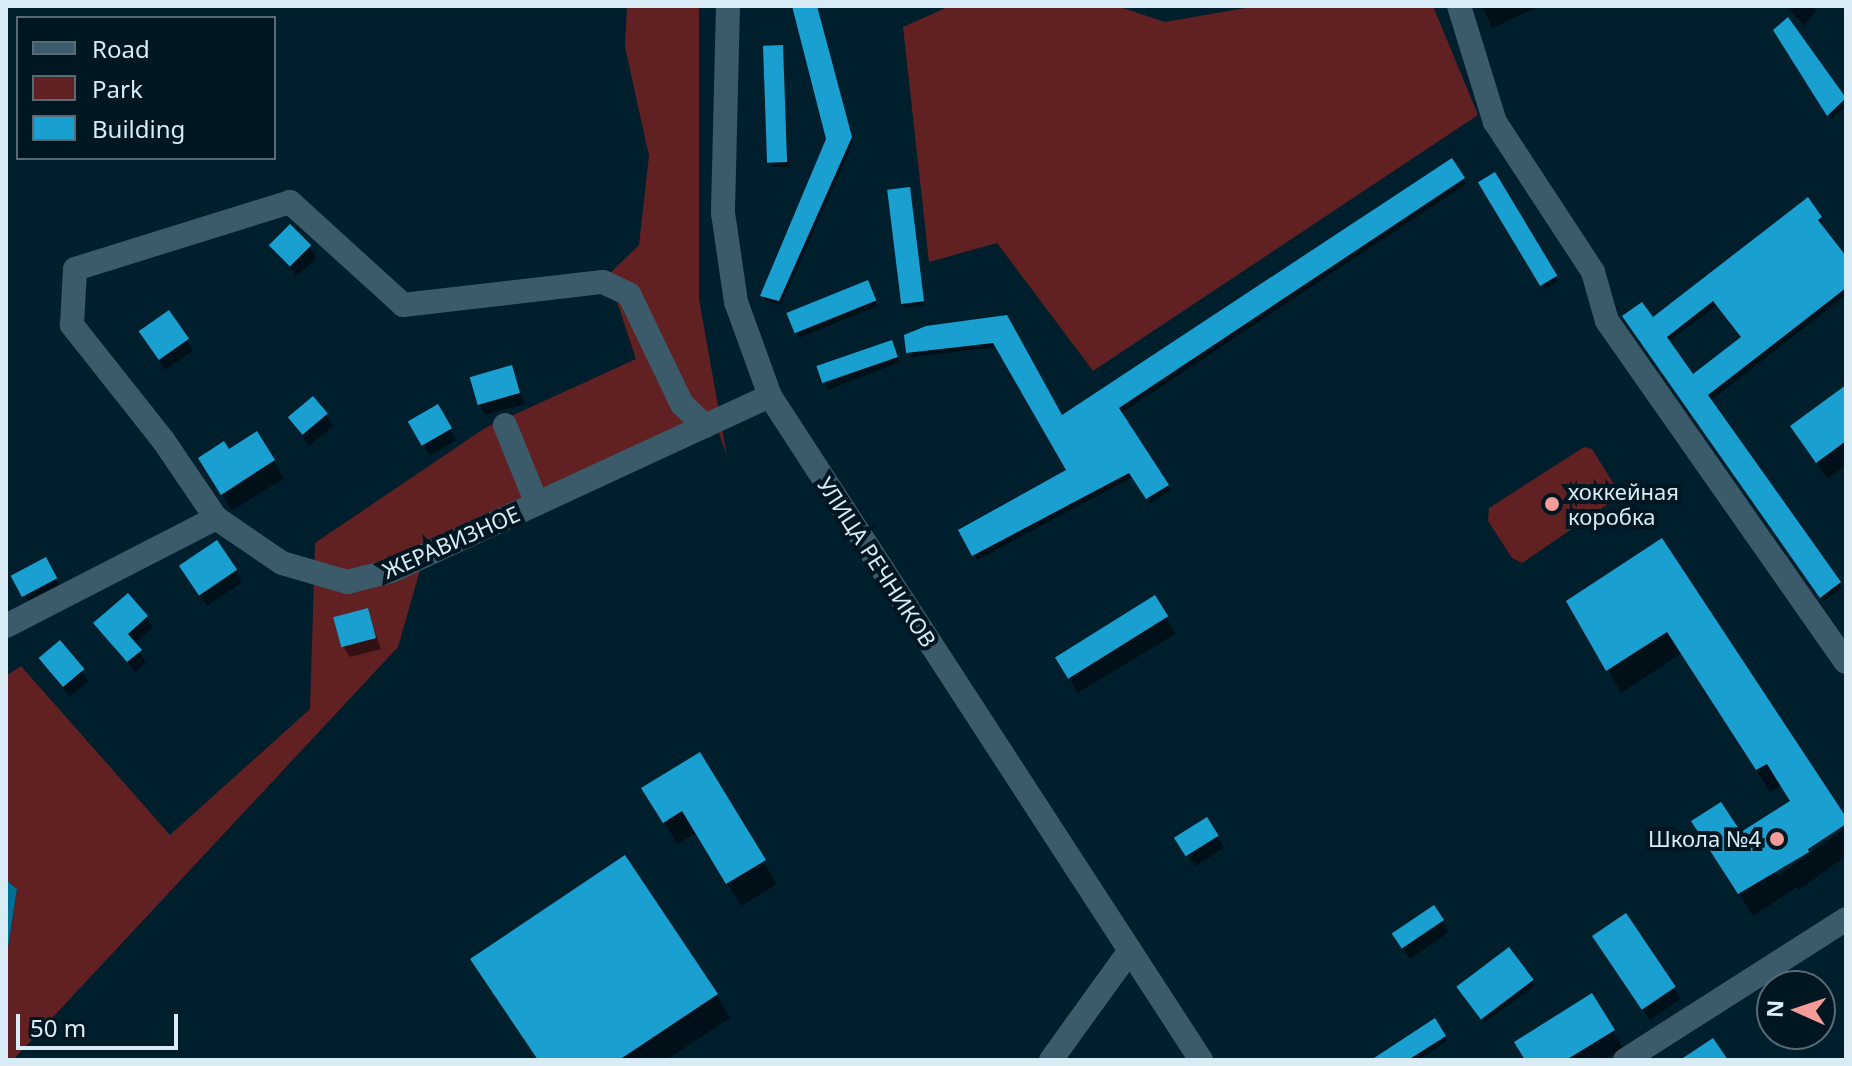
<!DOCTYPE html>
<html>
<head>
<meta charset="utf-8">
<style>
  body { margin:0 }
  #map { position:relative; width:1852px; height:1066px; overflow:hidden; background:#001f2d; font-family:"Noto Sans",sans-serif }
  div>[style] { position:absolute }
  .green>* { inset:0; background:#612022 }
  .water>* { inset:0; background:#016f94 }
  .shadow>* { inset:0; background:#0007; transform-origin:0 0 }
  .building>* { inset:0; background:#1a9fd1; transform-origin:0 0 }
  .minor>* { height:24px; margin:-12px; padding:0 12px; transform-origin:12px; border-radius:12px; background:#3b5b6b }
  .dots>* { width:22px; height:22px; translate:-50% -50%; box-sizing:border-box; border:4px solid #001620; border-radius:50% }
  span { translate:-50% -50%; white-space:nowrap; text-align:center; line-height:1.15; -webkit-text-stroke:8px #001620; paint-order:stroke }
  .poi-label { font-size:22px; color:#d9ebf5 }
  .left { translate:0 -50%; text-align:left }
  .right { translate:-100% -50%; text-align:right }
  .street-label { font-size:22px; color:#d9ebf5 }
  .frame { position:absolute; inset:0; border:8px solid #d9ebf5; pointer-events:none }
  .legend { position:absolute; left:16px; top:16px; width:260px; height:144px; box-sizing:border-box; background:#001620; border:2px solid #576b75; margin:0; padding:10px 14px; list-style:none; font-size:24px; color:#d9ebf5 }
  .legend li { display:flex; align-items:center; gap:16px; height:40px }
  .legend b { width:40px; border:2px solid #576b75 }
  .north { position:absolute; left:1756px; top:970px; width:80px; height:80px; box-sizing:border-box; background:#001620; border:2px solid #576b75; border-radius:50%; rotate:273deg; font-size:22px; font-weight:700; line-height:32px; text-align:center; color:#d9ebf5 }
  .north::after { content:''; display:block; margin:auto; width:28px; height:36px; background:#f59b98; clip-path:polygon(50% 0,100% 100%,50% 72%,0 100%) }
  .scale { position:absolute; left:16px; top:1014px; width:162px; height:36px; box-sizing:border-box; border:4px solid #d9ebf5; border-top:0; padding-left:10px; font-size:24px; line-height:28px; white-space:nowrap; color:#d9ebf5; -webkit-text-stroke:6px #001620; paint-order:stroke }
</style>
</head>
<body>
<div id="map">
  <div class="green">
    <i style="clip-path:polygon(627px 6px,699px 6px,699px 299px,727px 456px,717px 427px,424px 556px,398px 647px,13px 1060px,6px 1060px,6px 960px,17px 889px,6px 880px,6px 676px,21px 666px,170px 835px,310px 709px,315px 543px,485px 428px,636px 359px,608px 275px,639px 245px,649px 156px,625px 47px)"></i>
    <i style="clip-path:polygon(950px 6px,1117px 6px,1165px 22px,1257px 6px,1433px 6px,1478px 115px,1093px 371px,997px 243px,929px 262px,903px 27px)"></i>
    <i style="clip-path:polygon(1584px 447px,1592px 449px,1617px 489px,1614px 500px,1522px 563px,1512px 558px,1488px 521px,1489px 508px)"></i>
  </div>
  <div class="water">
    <i style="clip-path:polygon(6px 880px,17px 889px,6px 960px)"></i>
  </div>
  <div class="shadow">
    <i style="clip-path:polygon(794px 6px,817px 6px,853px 143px,781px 305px,765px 301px,762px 296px,828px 139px)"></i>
    <i style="clip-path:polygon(1482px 6px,1540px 6px,1492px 28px)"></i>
    <i style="clip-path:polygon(1786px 6px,1813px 6px,1816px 11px,1804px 26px)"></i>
    <i style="clip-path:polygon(1788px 20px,1846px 102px,1846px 107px,1831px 119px,1775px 30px)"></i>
    <i style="clip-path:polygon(782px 47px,789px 167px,773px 167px,770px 162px)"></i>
    <i style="clip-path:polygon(1451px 161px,1466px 184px,1120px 414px,1170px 490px,1151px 503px,1133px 477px,977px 560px,961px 530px,1068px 471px,998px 347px,911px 357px,908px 352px,1006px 317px,1062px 418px)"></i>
    <i style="left:1494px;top:174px;width:125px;height:16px;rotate:59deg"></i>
    <i style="clip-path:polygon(909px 189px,924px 305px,905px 308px,903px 303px)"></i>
    <i style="clip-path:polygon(evenodd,1820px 218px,1823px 222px,1819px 225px,1846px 259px,1846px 295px,1710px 401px,1842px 588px,1824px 601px,1627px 321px,1653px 320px,1820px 218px,1717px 305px,1743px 338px,1693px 377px,1668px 342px,1717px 305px)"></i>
    <i style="clip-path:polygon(271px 245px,309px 247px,316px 258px,297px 276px)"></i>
    <i style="clip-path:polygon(870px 287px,877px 306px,799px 338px,797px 333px)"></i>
    <i style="clip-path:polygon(169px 313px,193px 351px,165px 370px,147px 342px)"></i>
    <i style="clip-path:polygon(894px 347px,900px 362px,828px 390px,826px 385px)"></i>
    <i style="clip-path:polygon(511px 367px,525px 404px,485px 415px,479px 404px)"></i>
    <i style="clip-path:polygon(1846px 387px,1846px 465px,1828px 479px,1802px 443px)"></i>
    <i style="left:438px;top:407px;width:38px;height:31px;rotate:61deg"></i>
    <i style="clip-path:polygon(326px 415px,333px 426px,309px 446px,290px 418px)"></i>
    <i style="clip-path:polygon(257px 434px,284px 478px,232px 511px,210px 475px,228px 451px)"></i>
    <i style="clip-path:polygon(1662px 541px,1846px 821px,1775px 873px,1778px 876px,1846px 827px,1846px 856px,1799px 890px,1797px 887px,1753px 916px,1707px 844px,1741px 835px,1792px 802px,1782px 785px,1770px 792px,1682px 653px,1621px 693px,1569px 601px)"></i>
    <i style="left:45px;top:560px;width:34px;height:35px;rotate:60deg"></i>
    <i style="clip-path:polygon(236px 571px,242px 582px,207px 606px,188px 578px)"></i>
    <i style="left:1154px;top:598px;width:42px;height:114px;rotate:59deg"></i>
    <i style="clip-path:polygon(367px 610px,381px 649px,350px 657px,343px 646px)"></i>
    <i style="clip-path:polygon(147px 617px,153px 628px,134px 644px,146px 662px,135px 672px,96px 624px)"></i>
    <i style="left:60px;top:643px;width:48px;height:25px;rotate:53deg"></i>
    <i style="clip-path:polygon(699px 755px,777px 884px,741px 906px,696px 833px,677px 844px,644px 788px)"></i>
    <i style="left:1206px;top:820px;width:33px;height:34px;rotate:57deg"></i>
    <i style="clip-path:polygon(1434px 908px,1449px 932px,1410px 959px,1401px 945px)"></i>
    <i style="clip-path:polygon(1601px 948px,1674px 988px,1680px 999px,1650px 1020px)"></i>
    <i style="left:1509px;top:950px;width:44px;height:62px;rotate:54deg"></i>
    <i style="clip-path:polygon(486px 982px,717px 995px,730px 1018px,666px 1060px,538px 1060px)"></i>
    <i style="clip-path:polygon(1434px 1021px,1447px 1041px,1418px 1060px,1385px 1060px)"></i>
    <i style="clip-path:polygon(1613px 1031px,1623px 1048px,1604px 1060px,1527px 1060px)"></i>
  </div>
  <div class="building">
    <i style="clip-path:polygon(792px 6px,817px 6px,852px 137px,779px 301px,760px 296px,826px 139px)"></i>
    <i style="clip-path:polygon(1788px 17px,1846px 98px,1827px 116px,1773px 30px)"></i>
    <i style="left:783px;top:45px;width:117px;height:20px;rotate:88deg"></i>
    <i style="clip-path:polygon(1452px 158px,1465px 178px,1119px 408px,1169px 485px,1146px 499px,1129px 473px,972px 556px,958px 530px,1066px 470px,993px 343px,906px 353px,904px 335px,926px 326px,1007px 315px,1062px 415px)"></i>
    <i style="left:1495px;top:172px;width:121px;height:20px;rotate:59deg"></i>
    <i style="left:910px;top:187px;width:115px;height:23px;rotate:83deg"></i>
    <i style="clip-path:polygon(evenodd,1808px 197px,1822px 217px,1818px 220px,1846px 256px,1846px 288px,1708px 395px,1841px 582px,1820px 598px,1622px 316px,1642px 302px,1653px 317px,1808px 197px,1713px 301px,1741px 337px,1693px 374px,1667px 337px,1713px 301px)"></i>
    <i style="left:290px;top:224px;width:30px;height:30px;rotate:45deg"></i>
    <i style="left:868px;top:280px;width:22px;height:88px;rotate:68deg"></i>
    <i style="left:169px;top:310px;width:35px;height:37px;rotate:55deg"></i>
    <i style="left:892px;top:340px;width:18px;height:80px;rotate:71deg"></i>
    <i style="left:512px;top:365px;width:29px;height:44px;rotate:74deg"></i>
    <i style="clip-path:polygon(1846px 385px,1846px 441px,1816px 463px,1790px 426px)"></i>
    <i style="left:313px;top:396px;width:23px;height:33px;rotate:50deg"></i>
    <i style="left:438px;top:404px;width:28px;height:35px;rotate:60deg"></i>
    <i style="clip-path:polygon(257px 431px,275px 460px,221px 495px,198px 458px,224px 441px,229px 449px)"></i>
    <i style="clip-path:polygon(1662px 538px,1846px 817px,1846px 824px,1808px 849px,1809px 852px,1738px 894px,1691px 821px,1721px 802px,1741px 832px,1790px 801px,1767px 764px,1756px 770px,1667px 632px,1606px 671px,1566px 601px)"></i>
    <i style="left:217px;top:540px;width:36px;height:46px;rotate:56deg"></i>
    <i style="left:46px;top:557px;width:24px;height:40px;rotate:62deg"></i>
    <i style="clip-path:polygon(128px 593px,148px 616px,128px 634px,142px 650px,127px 662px,93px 623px)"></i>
    <i style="left:1155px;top:595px;width:25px;height:118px;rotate:58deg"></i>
    <i style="left:368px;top:608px;width:31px;height:36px;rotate:75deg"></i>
    <i style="left:60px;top:640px;width:38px;height:28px;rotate:50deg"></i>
    <i style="clip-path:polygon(700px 752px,766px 860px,726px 884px,682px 811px,663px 823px,641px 788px)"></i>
    <i style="left:1207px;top:817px;width:22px;height:39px;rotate:58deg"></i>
    <i style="clip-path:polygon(625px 855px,718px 994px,619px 1060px,538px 1060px,470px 959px)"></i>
    <i style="left:1434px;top:905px;width:18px;height:51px;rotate:56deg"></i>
    <i style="left:1626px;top:913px;width:89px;height:41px;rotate:56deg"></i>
    <i style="left:1509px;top:947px;width:41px;height:66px;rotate:53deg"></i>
    <i style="clip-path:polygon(1592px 993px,1615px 1030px,1566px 1060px,1525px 1060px,1514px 1042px)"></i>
    <i style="clip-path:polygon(1435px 1018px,1446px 1036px,1408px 1060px,1371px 1060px)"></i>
    <i style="clip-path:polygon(1713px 1038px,1728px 1060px,1680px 1060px)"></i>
  </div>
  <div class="minor">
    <i style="left:728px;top:6px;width:207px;rotate:91.4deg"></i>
    <i style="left:723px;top:213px;width:90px;rotate:81.7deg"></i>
    <i style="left:736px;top:302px;width:100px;rotate:70.1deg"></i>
    <i style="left:770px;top:396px;width:792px;rotate:57.01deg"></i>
    <i style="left:1459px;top:6px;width:121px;rotate:72.8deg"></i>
    <i style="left:1495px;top:122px;width:179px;rotate:56.8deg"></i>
    <i style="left:1593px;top:272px;width:51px;rotate:74.1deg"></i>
    <i style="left:1607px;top:321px;width:416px;rotate:55deg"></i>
    <i style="left:505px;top:425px;width:85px;rotate:67.9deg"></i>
    <i style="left:216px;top:518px;width:94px;rotate:-124.2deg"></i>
    <i style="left:163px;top:440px;width:147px;rotate:-128.4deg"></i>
    <i style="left:72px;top:325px;width:56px;rotate:-86.9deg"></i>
    <i style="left:75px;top:269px;width:225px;rotate:-17.3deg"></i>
    <i style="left:290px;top:202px;width:153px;rotate:42.3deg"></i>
    <i style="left:403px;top:305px;width:201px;rotate:-6.6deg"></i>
    <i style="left:603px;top:282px;width:29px;rotate:25deg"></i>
    <i style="left:629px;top:294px;width:122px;rotate:64.3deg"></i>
    <i style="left:682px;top:404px;width:32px;rotate:44deg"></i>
    <i style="left:6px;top:626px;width:236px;rotate:-27.2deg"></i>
    <i style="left:216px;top:518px;width:80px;rotate:34.3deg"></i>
    <i style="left:282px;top:563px;width:68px;rotate:16.3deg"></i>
    <i style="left:347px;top:582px;width:45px;rotate:-14deg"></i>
    <i style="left:391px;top:571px;width:417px;rotate:-24.8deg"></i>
    <i style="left:1051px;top:1060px;width:133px;rotate:-54.2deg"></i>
    <i style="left:1625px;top:1060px;width:262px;rotate:-32.5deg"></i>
  </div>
  <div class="dots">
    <i style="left:1552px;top:504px;background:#f59b98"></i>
    <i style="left:1777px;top:839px;background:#f59b98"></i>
  </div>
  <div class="poi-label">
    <span class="left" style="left:1568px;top:504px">хоккейная<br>коробка</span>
    <span class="right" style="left:1761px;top:839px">Школа №4</span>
  </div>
  <div class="street-label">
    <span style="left:451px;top:542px;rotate:-24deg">ЖЕРАВИЗНОЕ</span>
    <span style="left:877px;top:562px;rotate:57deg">УЛИЦА РЕЧНИКОВ</span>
  </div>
  <div class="frame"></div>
  <ul class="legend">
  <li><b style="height:10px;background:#3b5b6b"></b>Road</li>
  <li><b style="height:22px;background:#612022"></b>Park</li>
  <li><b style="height:22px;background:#1a9fd1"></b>Building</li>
  </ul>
  <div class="north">N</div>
  <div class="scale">50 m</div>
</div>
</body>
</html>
